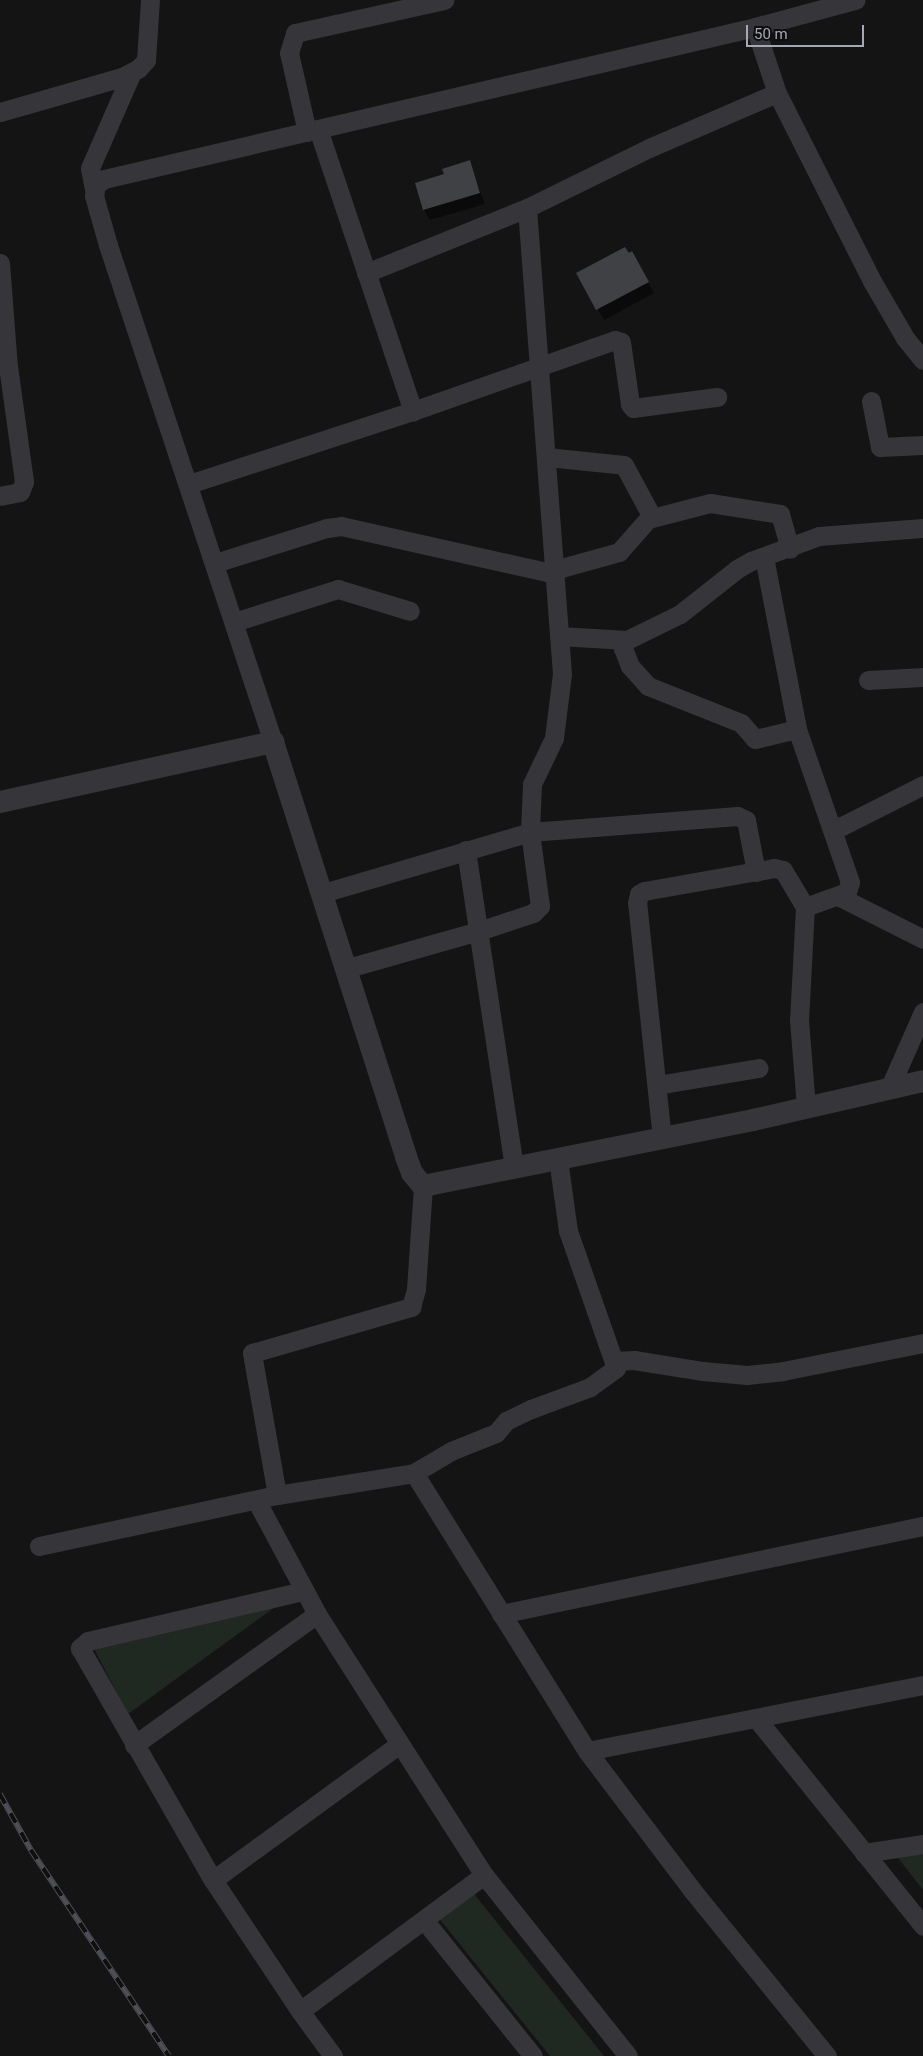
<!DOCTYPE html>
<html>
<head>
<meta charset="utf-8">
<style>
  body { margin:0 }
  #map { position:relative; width:923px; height:2056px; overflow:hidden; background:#141415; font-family:Roboto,sans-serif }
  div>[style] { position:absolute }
  .green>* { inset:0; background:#202822 }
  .shadow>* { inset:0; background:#0007 }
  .building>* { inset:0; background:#404145 }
  .minor>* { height:19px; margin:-9.5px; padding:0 9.5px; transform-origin:9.5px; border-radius:9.5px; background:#35353a }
  .tertiary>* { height:22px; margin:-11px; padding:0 11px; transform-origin:11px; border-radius:11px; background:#35353a }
  .rail>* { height:5.5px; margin-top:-2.75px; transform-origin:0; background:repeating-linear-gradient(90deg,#0f0f10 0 11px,#4e4f55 0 22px); box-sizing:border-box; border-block:1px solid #4e4f55 }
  span { translate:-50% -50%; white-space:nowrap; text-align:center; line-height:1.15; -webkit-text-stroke:4px #0f0f10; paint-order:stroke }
  .scale { position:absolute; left:746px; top:25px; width:118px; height:22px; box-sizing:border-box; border:2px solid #a6a8b5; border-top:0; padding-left:6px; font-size:15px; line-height:18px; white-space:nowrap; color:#a6a8b5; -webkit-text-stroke:4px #0f0f10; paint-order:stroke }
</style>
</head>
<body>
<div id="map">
  <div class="green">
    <i style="clip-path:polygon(286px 1599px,128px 1714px,89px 1639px)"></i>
    <i style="clip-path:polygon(923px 1851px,923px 1890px,895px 1854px)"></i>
    <i style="clip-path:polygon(466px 1884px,604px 2056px,550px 2056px,433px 1911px)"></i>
  </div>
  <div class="shadow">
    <i style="clip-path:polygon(469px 162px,485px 204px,430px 220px,424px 210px)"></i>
    <i style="clip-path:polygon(632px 253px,654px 293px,604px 320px,578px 274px)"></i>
  </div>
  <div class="building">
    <i style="clip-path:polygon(470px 160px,480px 193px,423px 210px,415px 183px,444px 174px,442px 169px)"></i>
    <i style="clip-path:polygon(625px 247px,629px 253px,632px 251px,649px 282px,596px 310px,576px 273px)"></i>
  </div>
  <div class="minor">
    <i style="left:755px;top:27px;width:70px;rotate:71.6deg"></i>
    <i style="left:777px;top:93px;width:211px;rotate:63.2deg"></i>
    <i style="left:872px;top:281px;width:66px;rotate:59.9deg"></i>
    <i style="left:905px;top:338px;width:28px;rotate:51deg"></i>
    <i style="left:0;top:112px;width:127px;rotate:-16deg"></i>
    <i style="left:122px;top:77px;width:18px;rotate:-27deg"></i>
    <i style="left:138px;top:69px;width:12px;rotate:-48deg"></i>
    <i style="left:146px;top:60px;width:60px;rotate:-86.2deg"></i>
    <i style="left:318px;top:129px;width:298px;rotate:71.4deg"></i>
    <i style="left:307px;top:132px;width:81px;rotate:-102.8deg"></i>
    <i style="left:289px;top:53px;width:21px;rotate:-73deg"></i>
    <i style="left:295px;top:33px;width:153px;rotate:-12.5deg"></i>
    <i style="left:94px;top:189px;width:21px;rotate:-101deg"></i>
    <i style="left:90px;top:168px;width:103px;rotate:-66.4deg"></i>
    <i style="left:0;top:263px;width:103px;rotate:85.6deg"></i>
    <i style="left:8px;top:366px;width:117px;rotate:82.1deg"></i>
    <i style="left:24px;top:482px;width:11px;rotate:112deg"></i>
    <i style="left:20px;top:492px;width:20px;rotate:169deg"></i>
    <i style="left:366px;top:273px;width:174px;rotate:-22deg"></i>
    <i style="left:527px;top:208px;width:136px;rotate:-26.2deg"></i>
    <i style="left:649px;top:148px;width:139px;rotate:-23.3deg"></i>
    <i style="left:871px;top:401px;width:47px;rotate:78.9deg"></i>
    <i style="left:880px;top:447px;width:43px;rotate:-2.7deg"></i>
    <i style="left:547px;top:457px;width:77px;rotate:5.9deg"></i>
    <i style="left:624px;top:465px;width:59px;rotate:61.7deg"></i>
    <i style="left:189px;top:484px;width:236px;rotate:-18.1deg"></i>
    <i style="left:413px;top:411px;width:214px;rotate:-19.4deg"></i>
    <i style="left:615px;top:340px;width:6px;rotate:18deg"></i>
    <i style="left:621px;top:342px;width:63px;rotate:81.7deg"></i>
    <i style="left:630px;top:404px;width:5px;rotate:53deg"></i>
    <i style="left:633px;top:408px;width:85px;rotate:-7.5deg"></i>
    <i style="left:764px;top:557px;width:175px;rotate:79.1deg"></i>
    <i style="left:797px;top:729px;width:162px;rotate:70.9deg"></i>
    <i style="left:850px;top:882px;width:10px;rotate:107deg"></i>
    <i style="left:847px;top:892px;width:45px;rotate:160.3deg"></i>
    <i style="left:215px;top:563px;width:117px;rotate:-17.4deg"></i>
    <i style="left:327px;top:528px;width:14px;rotate:-8deg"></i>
    <i style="left:341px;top:526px;width:211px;rotate:12.6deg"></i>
    <i style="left:547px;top:572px;width:75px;rotate:-15.5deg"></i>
    <i style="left:619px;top:552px;width:44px;rotate:-48.7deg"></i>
    <i style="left:648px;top:519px;width:64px;rotate:-14.5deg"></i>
    <i style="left:710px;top:503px;width:71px;rotate:8.9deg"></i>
    <i style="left:780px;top:514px;width:36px;rotate:74deg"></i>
    <i style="left:234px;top:622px;width:109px;rotate:-17.6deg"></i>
    <i style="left:338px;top:589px;width:75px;rotate:17deg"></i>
    <i style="left:559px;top:636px;width:68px;rotate:3.4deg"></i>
    <i style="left:627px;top:640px;width:59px;rotate:-26.1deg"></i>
    <i style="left:680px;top:614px;width:73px;rotate:-38.3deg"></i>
    <i style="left:737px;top:569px;width:16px;rotate:-30deg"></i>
    <i style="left:751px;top:561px;width:72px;rotate:-20.2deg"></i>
    <i style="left:819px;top:536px;width:104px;rotate:-4.4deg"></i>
    <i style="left:626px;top:640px;width:9px;rotate:111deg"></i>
    <i style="left:623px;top:648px;width:19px;rotate:69deg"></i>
    <i style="left:630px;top:666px;width:27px;rotate:48deg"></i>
    <i style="left:648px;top:686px;width:100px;rotate:21.7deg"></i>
    <i style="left:741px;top:723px;width:21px;rotate:49deg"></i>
    <i style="left:755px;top:739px;width:43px;rotate:-13.4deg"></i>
    <i style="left:868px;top:680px;width:55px;rotate:-3.1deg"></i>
    <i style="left:273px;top:742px;width:524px;rotate:-108.37deg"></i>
    <i style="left:108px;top:245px;width:51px;rotate:-105.9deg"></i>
    <i style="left:94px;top:196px;width:11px;rotate:-80deg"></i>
    <i style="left:96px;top:185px;width:10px;rotate:-37deg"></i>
    <i style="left:104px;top:179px;width:669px;rotate:-13.14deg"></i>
    <i style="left:755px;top:27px;width:104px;rotate:-15.1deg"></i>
    <i style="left:832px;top:827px;width:10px;rotate:-6deg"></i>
    <i style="left:842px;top:826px;width:91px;rotate:-26.8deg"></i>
    <i style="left:466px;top:850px;width:322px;rotate:81.4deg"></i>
    <i style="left:323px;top:893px;width:216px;rotate:-16.4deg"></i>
    <i style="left:530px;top:832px;width:208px;rotate:-4.4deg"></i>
    <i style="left:737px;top:816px;width:10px;rotate:24deg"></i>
    <i style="left:746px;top:820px;width:53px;rotate:79.1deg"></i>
    <i style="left:838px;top:896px;width:95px;rotate:26.8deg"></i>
    <i style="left:348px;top:968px;width:136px;rotate:-15.8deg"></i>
    <i style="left:479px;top:931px;width:57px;rotate:-18.4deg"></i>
    <i style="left:533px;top:913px;width:10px;rotate:-45deg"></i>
    <i style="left:540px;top:906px;width:75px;rotate:-97.7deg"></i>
    <i style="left:530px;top:832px;width:48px;rotate:-87.6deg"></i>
    <i style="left:532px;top:784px;width:51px;rotate:-64.4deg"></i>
    <i style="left:554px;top:738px;width:64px;rotate:-82.9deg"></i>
    <i style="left:562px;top:674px;width:467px;rotate:-94.3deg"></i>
    <i style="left:657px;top:1085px;width:103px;rotate:-9.5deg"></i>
    <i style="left:889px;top:1089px;width:84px;rotate:-66.2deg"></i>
    <i style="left:662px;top:1139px;width:237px;rotate:-96deg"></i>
    <i style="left:637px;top:903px;width:9px;rotate:-77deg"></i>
    <i style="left:639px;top:894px;width:6px;rotate:-31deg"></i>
    <i style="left:644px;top:891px;width:132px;rotate:-10deg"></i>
    <i style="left:774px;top:868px;width:9px;rotate:13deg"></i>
    <i style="left:783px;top:870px;width:43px;rotate:59.3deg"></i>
    <i style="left:805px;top:907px;width:113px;rotate:93deg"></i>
    <i style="left:799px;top:1020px;width:87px;rotate:85.4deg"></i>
    <i style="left:615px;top:1361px;width:19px;rotate:-3deg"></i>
    <i style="left:634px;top:1360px;width:70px;rotate:9.1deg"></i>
    <i style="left:703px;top:1371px;width:44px;rotate:5.2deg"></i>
    <i style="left:747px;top:1375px;width:36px;rotate:-6deg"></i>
    <i style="left:783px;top:1371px;width:143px;rotate:-11.3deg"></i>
    <i style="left:414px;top:1473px;width:43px;rotate:-30.7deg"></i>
    <i style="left:451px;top:1451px;width:48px;rotate:-21.8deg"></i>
    <i style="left:496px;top:1433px;width:16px;rotate:-50deg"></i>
    <i style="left:506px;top:1421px;width:28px;rotate:-26deg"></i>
    <i style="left:531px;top:1409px;width:63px;rotate:-20.4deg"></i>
    <i style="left:590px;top:1387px;width:32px;rotate:-36deg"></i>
    <i style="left:616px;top:1368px;width:145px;rotate:-109.3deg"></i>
    <i style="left:568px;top:1231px;width:73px;rotate:-97.9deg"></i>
    <i style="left:277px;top:1495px;width:144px;rotate:-100deg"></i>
    <i style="left:252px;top:1353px;width:166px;rotate:-16.1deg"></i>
    <i style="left:411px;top:1307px;width:19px;rotate:-74deg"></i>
    <i style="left:416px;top:1289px;width:103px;rotate:-86.1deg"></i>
    <i style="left:256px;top:1500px;width:129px;rotate:61.8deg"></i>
    <i style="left:317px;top:1614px;width:310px;rotate:57.4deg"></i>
    <i style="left:484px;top:1875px;width:231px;rotate:51.5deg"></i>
    <i style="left:39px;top:1546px;width:243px;rotate:-12.1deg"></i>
    <i style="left:277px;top:1495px;width:139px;rotate:-9.1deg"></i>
    <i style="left:414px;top:1473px;width:327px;rotate:58.1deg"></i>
    <i style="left:587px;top:1751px;width:174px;rotate:52.9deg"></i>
    <i style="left:692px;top:1890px;width:214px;rotate:50.9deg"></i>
    <i style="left:303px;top:1591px;width:221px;rotate:166.9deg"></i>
    <i style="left:88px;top:1641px;width:11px;rotate:139deg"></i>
    <i style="left:80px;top:1648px;width:267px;rotate:60.2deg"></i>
    <i style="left:213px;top:1880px;width:157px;rotate:56.4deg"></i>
    <i style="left:300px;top:2011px;width:56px;rotate:53.7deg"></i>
    <i style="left:501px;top:1614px;width:431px;rotate:-11.8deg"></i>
    <i style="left:756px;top:1718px;width:267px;rotate:51.2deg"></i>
    <i style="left:134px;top:1745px;width:225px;rotate:-35.6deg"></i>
    <i style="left:587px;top:1751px;width:342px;rotate:-11.1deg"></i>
    <i style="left:864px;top:1853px;width:60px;rotate:-8.7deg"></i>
    <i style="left:213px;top:1880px;width:229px;rotate:-36.1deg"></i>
    <i style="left:424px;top:1920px;width:174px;rotate:51.3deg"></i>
    <i style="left:300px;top:2011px;width:229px;rotate:-36.5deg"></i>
  </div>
  <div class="tertiary">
    <i style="left:0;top:802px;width:280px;rotate:-12.4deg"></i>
    <i style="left:273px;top:742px;width:436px;rotate:72.2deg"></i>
    <i style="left:406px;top:1157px;width:17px;rotate:69deg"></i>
    <i style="left:412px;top:1173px;width:17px;rotate:50deg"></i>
    <i style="left:423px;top:1186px;width:337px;rotate:-11.3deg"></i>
    <i style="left:753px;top:1120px;width:174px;rotate:-12.9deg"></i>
  </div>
  <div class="rail">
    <i style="left:0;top:1794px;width:64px;rotate:61deg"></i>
    <i style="left:31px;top:1850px;width:248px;rotate:56.2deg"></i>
  </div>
  <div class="scale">50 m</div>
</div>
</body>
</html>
